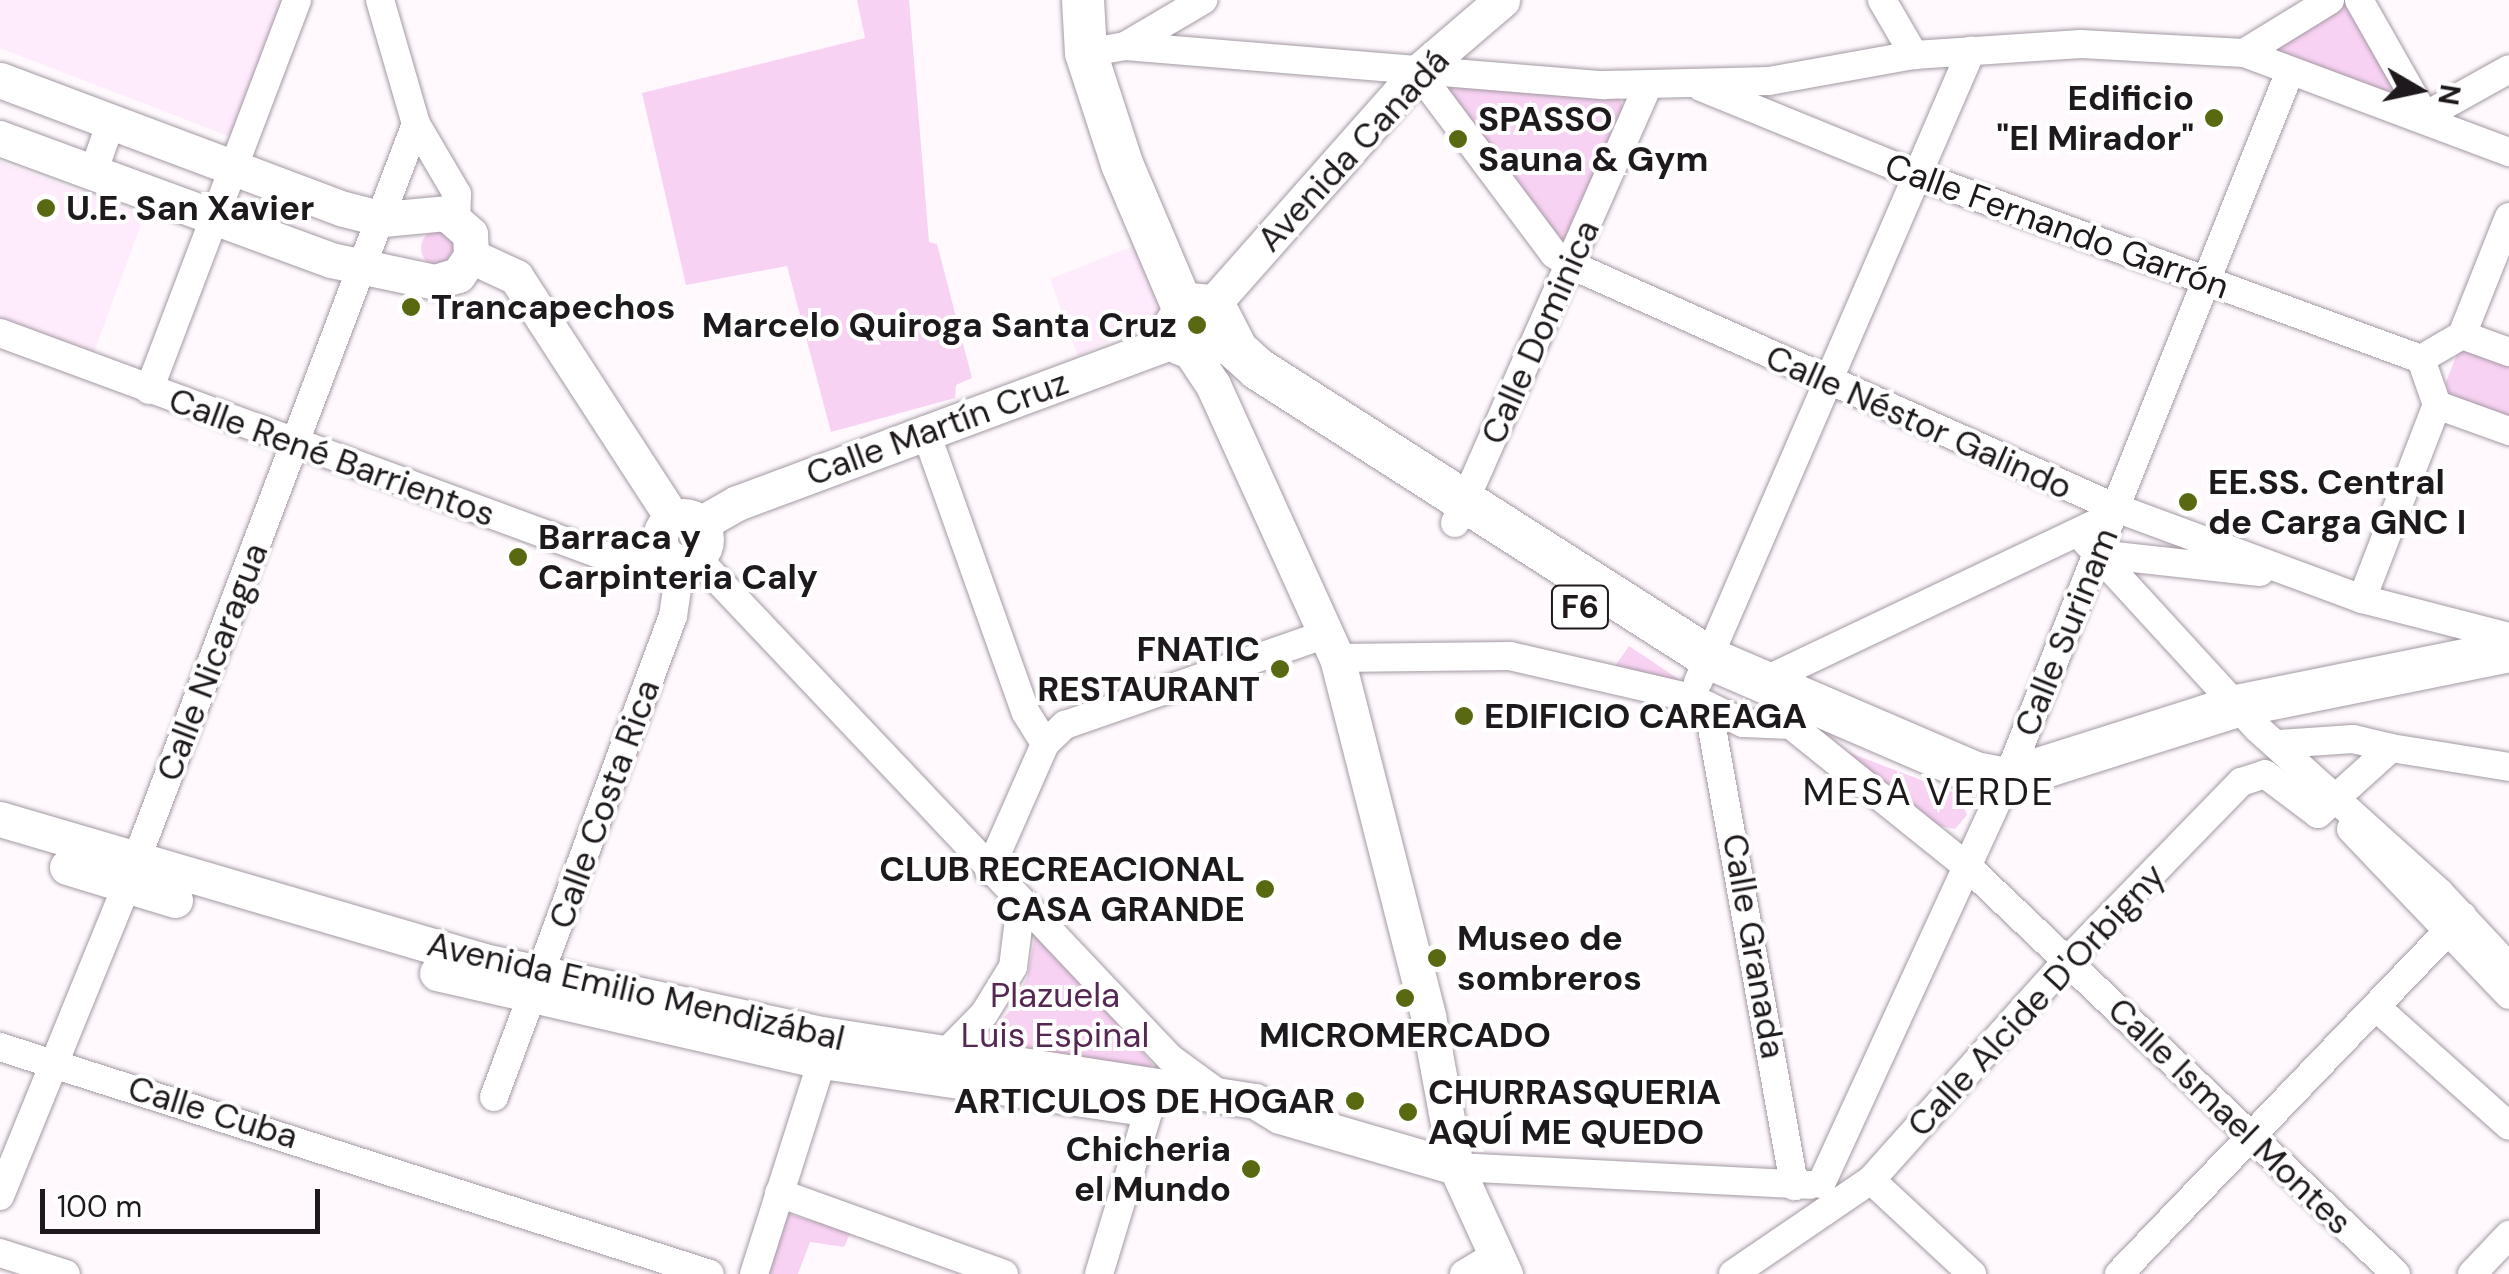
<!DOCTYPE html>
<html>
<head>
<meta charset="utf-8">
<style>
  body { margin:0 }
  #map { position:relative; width:2509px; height:1274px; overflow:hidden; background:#fff9fe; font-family:"DM Sans",sans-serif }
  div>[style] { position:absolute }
  .built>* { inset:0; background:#feebfc }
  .green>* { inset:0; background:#f8d2f3 }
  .round { border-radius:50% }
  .roads { filter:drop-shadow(0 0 2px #a499a3) drop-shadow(0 0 2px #a499a3) }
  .minor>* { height:28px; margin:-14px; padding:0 14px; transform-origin:14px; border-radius:14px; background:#fff }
  .major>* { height:35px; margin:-17.5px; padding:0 17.5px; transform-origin:17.5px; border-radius:17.5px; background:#fff }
  .major>.ring { margin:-17.5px; padding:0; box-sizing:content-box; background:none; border:35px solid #fff; border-radius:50% }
  .highway>* { height:42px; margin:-21px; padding:0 21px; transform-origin:21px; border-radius:21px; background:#fff }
  .dots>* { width:28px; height:28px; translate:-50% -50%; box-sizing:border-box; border:5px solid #fff; border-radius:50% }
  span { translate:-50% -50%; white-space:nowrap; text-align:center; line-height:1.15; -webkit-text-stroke:8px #fff; paint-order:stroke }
  .shield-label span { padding:2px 8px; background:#fff; border:2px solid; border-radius:8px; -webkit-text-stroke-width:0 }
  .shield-label { font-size:32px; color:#1e191d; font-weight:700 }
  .poi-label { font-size:35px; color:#1e191d; font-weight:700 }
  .right { translate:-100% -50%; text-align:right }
  .left { translate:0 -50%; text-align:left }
  .street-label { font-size:35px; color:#1e191d }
  .park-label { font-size:35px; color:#562753 }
  .neighbourhood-label { font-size:38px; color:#1e191d; letter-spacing:2.5px }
  .north { position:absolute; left:2369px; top:40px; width:100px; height:100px; -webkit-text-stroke:8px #fff; paint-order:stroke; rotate:99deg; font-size:28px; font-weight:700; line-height:40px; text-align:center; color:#1e191d }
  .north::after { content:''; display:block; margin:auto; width:35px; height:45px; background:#1e191d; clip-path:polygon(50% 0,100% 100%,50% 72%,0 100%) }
  .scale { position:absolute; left:40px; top:1189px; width:280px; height:45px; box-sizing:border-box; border:5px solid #1e191d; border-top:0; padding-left:12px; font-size:30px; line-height:35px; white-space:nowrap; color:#1e191d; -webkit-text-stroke:8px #fff; paint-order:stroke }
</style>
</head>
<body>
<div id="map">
  <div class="built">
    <i style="clip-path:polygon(0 0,282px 0,231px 137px,0 48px)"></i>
    <i style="clip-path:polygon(0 162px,144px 216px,93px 355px,0 319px)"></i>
    <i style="clip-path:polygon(1141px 243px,1164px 296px,1158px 318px,1078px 356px,1050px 279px)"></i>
  </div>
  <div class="green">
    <i style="clip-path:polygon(857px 0,909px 0,929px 242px,937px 244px,972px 378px,956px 385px,955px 398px,831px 432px,787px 266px,686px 285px,642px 93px,865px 38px)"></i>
    <i style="clip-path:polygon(2342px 0,2349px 1px,2404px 97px,2398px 104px,2274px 53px,2275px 42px)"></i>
    <i style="clip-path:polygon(1451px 86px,1619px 98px,1624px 109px,1569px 236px,1557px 243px,1447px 95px)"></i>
    <i class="round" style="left:421px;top:230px;width:36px;height:36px"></i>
    <i style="clip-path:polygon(2459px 349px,2509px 363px,2509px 420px,2450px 398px,2446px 382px)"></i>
    <i style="clip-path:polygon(1629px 646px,1680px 680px,1705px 693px,1609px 675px)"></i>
    <i style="clip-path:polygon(1837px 748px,1958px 794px,1967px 815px,1955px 829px,1935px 825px)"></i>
    <i style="clip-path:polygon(1036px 931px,1153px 1064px,1144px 1076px,979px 1043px,1009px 1012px,1027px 978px)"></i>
    <i style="clip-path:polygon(785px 1213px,851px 1232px,844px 1247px,810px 1242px,798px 1274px,765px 1274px)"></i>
  </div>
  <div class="roads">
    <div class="minor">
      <i style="left:380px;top:0;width:129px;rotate:73.8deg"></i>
      <i style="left:416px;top:124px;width:81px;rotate:59.6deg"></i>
      <i style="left:457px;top:194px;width:24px;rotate:92deg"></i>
      <i style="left:1882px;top:0;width:64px;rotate:59.8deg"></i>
      <i style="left:2359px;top:0;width:133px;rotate:60.4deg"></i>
      <i style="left:2425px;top:116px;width:96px;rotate:-29.2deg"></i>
      <i style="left:1125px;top:46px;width:91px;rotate:-30.5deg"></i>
      <i style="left:1086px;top:53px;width:40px;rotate:-10deg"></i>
      <i style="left:1125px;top:46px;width:481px;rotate:4.7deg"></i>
      <i style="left:1604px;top:85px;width:165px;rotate:-1.4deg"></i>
      <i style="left:1769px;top:81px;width:147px;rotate:-10.2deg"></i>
      <i style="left:1914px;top:55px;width:167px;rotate:-3.8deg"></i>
      <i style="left:2081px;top:44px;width:163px;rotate:3.2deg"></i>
      <i style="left:2244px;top:53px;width:283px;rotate:20.5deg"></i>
      <i style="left:2244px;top:53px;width:101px;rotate:-31.6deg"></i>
      <i style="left:1418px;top:72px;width:227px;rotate:53.2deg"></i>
      <i style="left:1554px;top:254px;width:20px;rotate:33deg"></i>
      <i style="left:1571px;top:265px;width:597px;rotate:24.03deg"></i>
      <i style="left:2116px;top:508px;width:262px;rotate:20.3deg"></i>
      <i style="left:2362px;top:599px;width:152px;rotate:14.5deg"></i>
      <i style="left:1701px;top:87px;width:233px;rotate:22.2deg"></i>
      <i style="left:1917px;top:175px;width:537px;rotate:20.06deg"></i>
      <i style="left:2421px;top:359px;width:49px;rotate:70.8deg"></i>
      <i style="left:2437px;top:405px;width:77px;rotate:19.9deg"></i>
      <i style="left:93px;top:173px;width:54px;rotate:-70.6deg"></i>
      <i style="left:0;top:333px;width:670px;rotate:20.25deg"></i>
      <i style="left:629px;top:565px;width:37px;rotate:-19deg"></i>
      <i style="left:2462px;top:335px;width:127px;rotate:-68.3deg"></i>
      <i style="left:2421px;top:359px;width:48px;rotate:-30.3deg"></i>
      <i style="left:2462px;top:335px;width:50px;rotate:19.9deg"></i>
      <i style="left:149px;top:390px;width:417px;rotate:-69.2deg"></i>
      <i style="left:925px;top:430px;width:300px;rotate:70.4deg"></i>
      <i style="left:1026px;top:713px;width:36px;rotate:58deg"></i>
      <i style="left:1455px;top:523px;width:479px;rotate:-66.2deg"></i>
      <i style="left:2080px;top:535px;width:262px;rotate:47.5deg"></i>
      <i style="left:2257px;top:728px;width:246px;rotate:42deg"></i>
      <i style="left:2440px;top:893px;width:101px;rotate:47deg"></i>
      <i style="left:2097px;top:554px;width:164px;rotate:6.3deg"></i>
      <i style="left:697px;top:558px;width:688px;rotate:46.59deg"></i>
      <i style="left:1170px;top:1058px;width:64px;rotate:36.2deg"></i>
      <i style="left:2362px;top:599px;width:208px;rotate:-68.9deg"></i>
      <i style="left:1337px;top:658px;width:173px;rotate:-0.7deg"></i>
      <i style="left:1510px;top:656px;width:187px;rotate:13deg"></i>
      <i style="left:1692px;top:698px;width:57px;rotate:26.1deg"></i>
      <i style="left:1743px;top:723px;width:48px;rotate:2.4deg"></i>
      <i style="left:1791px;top:725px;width:228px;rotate:38.8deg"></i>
      <i style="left:1969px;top:868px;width:589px;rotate:43.56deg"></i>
      <i style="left:1698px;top:682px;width:688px;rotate:-66.6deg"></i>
      <i style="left:1762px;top:682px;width:369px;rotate:-25.4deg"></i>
      <i style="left:1708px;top:706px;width:488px;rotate:79.8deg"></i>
      <i style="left:2279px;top:744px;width:74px;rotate:-3.9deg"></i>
      <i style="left:2353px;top:739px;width:39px;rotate:13deg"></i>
      <i style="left:2351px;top:829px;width:229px;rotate:46.4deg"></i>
      <i style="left:989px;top:871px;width:139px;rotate:-66.2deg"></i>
      <i style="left:1045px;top:744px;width:28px;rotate:-44deg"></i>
      <i style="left:1065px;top:725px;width:277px;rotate:-19.2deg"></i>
      <i style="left:2376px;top:1007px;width:178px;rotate:41.8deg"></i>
      <i style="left:0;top:1047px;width:745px;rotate:17.73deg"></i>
      <i style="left:937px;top:1062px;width:67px;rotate:-45.6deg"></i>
      <i style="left:984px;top:1014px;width:55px;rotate:-58.3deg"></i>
      <i style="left:1013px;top:967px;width:64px;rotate:-82.8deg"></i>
      <i style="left:494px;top:1097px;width:513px;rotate:-69.59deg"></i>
      <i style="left:673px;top:616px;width:54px;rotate:-81.4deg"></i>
      <i style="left:1456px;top:1167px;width:354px;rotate:2.9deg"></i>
      <i style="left:1871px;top:1180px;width:138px;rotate:42.9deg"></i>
      <i style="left:1821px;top:1184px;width:446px;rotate:-65.3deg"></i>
      <i style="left:2007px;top:779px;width:762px;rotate:-68.21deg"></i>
      <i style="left:779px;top:1193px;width:239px;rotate:19.8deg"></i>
      <i style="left:0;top:1196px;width:334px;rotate:-67.8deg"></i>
      <i style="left:126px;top:887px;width:816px;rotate:-69.19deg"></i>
      <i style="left:0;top:1253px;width:69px;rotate:17.7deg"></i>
      <i style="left:754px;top:1274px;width:224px;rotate:-72.3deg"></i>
      <i style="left:822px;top:1061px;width:20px;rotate:-90deg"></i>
      <i style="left:1099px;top:1274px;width:172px;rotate:-73.1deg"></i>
      <i style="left:1464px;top:1274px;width:35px;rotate:-31deg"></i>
      <i style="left:1733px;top:1274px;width:167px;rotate:-34.3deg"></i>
      <i style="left:1871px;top:1180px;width:294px;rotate:-48.2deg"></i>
      <i style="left:2067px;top:961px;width:250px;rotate:-45.8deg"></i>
      <i style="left:2241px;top:782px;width:25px;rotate:-18deg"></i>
      <i style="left:2265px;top:774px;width:66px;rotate:37deg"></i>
      <i style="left:2318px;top:814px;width:98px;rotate:-42.1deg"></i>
      <i style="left:2391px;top:748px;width:120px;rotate:9.1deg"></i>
      <i style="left:2119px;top:1274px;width:496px;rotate:-46.2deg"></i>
      <i style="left:2472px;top:1274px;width:54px;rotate:-46.5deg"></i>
    </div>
    <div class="major">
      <i style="left:0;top:80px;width:367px;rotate:20.6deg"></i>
      <i style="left:344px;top:209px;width:40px;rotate:14.4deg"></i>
      <i style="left:383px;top:219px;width:63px;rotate:-5.4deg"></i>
      <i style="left:446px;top:213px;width:32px;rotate:41deg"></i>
      <i style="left:470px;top:234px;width:22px;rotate:87deg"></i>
      <i style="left:471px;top:256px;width:23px;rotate:124deg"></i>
      <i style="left:458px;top:275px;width:24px;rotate:163deg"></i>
      <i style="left:435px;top:282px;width:106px;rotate:-168.1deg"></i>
      <i style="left:331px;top:260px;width:353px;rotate:-159.8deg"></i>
      <i style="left:471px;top:256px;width:50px;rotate:25deg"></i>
      <i style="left:516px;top:277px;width:288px;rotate:57deg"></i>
      <i style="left:1211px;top:306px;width:312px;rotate:-48.5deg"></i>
      <i style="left:1418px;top:72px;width:111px;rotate:-40.6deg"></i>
      <i style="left:1189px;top:349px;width:43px;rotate:56.3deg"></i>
      <i style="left:1213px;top:385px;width:300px;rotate:65.6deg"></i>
      <i style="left:1337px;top:658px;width:369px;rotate:75.7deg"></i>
      <i style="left:1428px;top:1016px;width:154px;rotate:79.5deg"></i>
      <i style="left:1456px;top:1167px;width:118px;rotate:65.4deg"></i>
      <i class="ring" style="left:660px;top:516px;width:11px;height:11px"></i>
      <i style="left:700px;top:524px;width:43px;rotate:-29.6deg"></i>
      <i style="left:737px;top:503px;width:471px;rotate:-20.4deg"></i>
      <i style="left:0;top:819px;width:504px;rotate:16.35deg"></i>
      <i style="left:484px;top:961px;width:346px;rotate:12.2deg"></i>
      <i style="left:822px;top:1034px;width:438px;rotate:8.8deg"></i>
      <i style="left:1255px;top:1101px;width:29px;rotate:31deg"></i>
      <i style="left:1280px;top:1116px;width:183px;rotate:16.2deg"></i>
      <i style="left:67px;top:867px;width:113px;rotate:17deg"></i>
      <i style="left:437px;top:973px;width:395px;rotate:12.9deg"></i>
      <i style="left:822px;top:1061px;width:318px;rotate:8.3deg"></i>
    </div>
    <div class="highway">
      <i style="left:1083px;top:0;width:53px;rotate:86.8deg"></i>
      <i style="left:1086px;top:53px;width:117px;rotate:72deg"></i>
      <i style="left:1122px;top:164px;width:156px;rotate:67deg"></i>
      <i style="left:1222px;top:324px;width:20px;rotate:108deg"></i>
      <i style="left:1216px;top:343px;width:21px;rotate:161deg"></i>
      <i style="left:1196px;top:350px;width:16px;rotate:-158deg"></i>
      <i style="left:1181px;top:344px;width:18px;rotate:-112deg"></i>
      <i style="left:1174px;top:327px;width:27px;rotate:-57deg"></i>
      <i style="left:1189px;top:304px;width:22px;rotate:5deg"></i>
      <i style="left:1211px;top:306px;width:8px;rotate:40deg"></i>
      <i style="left:1217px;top:311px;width:44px;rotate:62.9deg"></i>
      <i style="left:1237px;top:350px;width:28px;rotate:42deg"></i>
      <i style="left:1258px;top:369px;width:540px;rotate:32.6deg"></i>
      <i style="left:1713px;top:660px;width:286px;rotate:23.3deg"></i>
      <i style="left:1976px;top:773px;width:32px;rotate:11deg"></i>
      <i style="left:2007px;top:779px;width:241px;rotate:-17.6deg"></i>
      <i style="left:2237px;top:706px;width:278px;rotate:-11.4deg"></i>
    </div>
  </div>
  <div class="dots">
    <i style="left:2214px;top:118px;background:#596912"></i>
    <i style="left:1458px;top:139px;background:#596912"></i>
    <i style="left:46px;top:208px;background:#596912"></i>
    <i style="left:411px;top:307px;background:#596912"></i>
    <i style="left:1197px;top:325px;background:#596912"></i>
    <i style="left:2188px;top:502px;background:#596912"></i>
    <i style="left:518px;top:557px;background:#596912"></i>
    <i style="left:1280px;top:669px;background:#596912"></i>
    <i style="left:1464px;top:716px;background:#596912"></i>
    <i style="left:1265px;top:889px;background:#596912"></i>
    <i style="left:1437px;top:958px;background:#596912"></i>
    <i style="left:1405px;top:998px;background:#596912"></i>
    <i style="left:1355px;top:1101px;background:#596912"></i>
    <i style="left:1408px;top:1112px;background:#596912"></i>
    <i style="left:1251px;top:1169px;background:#596912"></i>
  </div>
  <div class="shield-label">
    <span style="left:1580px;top:607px">F6</span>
  </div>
  <div class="poi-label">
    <span class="right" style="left:2194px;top:118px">Edificio<br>"El Mirador"</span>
    <span class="left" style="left:1478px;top:139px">SPASSO<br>Sauna &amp; Gym</span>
    <span class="left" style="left:66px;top:208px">U.E. San Xavier</span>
    <span class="left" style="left:431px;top:307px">Trancapechos</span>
    <span class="right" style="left:1177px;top:325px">Marcelo Quiroga Santa Cruz</span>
    <span class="left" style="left:2208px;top:502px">EE.SS. Central<br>de Carga GNC I</span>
    <span class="left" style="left:538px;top:557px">Barraca y<br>Carpinteria Caly</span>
    <span class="right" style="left:1260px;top:669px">FNATIC<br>RESTAURANT</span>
    <span class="left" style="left:1484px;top:716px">EDIFICIO CAREAGA</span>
    <span class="right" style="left:1245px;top:889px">CLUB RECREACIONAL<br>CASA GRANDE</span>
    <span class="left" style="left:1457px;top:958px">Museo de<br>sombreros</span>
    <span style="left:1405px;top:1035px">MICROMERCADO</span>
    <span class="left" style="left:1428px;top:1112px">CHURRASQUERIA<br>AQUÍ ME QUEDO</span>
    <span class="right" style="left:1335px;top:1101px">ARTICULOS DE HOGAR</span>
    <span class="right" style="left:1231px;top:1169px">Chicheria<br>el Mundo</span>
  </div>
  <div class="street-label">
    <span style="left:1353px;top:150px;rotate:-47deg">Avenida Canadá</span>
    <span style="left:2057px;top:226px;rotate:20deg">Calle Fernando Garrón</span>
    <span style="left:1540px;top:332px;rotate:-66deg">Calle Dominica</span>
    <span style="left:1919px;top:422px;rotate:24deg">Calle Néstor Galindo</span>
    <span style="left:937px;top:428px;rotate:-20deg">Calle Martín Cruz</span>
    <span style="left:332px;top:457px;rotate:20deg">Calle René Barrientos</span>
    <span style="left:2066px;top:632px;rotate:-68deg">Calle Surinam</span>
    <span style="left:212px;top:662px;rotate:-69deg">Calle Nicaragua</span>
    <span style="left:604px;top:804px;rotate:-70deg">Calle Costa Rica</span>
    <span style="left:1754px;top:946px;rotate:80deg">Calle Granada</span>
    <span style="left:636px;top:991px;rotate:13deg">Avenida Emilio Mendizábal</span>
    <span style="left:2036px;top:1000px;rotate:-47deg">Calle Alcide D'Orbigny</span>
    <span style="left:213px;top:1112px;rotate:17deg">Calle Cuba</span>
    <span style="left:2230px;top:1116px;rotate:44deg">Calle Ismael Montes</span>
  </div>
  <div class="park-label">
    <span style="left:1055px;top:1015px">Plazuela<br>Luis Espinal</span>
  </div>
  <div class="neighbourhood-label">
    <span style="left:1929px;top:793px">MESA VERDE</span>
  </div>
  <div class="north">N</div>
  <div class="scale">100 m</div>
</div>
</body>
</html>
